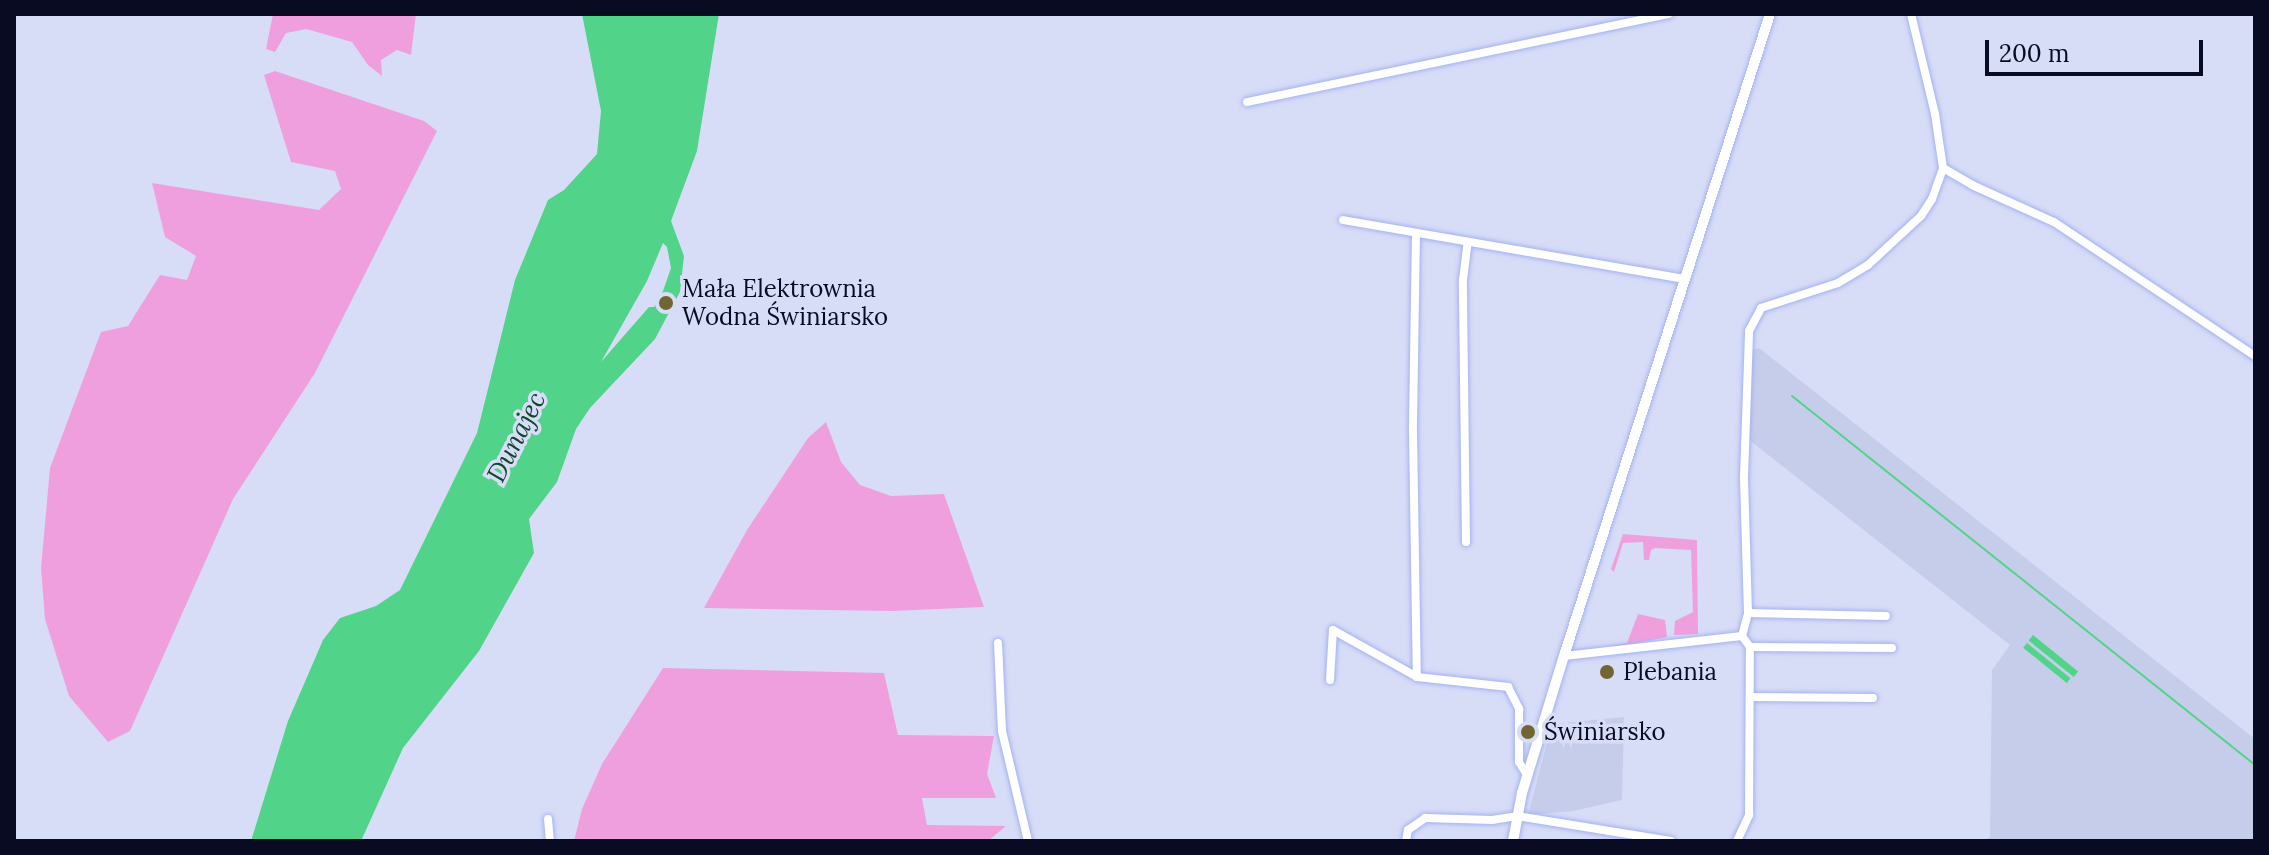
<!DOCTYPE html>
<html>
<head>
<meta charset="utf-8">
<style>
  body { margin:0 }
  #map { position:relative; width:2269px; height:855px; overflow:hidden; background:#d7ddf7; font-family:Lora,serif }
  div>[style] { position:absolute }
  .built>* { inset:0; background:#c6cdea }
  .green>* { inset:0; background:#f09fde }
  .water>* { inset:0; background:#51d489; transform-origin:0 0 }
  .stream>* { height:2px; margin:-1px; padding:0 1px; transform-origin:1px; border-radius:1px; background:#51d489 }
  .roads { filter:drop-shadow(0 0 2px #a5b2f1) drop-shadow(0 0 2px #a5b2f1) }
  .minor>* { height:8px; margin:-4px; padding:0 4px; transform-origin:4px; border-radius:4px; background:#fff }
  .tertiary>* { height:10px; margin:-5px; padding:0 5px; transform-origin:5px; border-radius:5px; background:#fff }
  .dots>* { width:22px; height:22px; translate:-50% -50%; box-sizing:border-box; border:4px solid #d7ddf7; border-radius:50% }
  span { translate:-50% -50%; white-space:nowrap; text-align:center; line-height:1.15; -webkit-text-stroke:7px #d7ddf7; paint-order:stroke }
  .poi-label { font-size:24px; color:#080b21 }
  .left { translate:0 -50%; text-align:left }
  .water-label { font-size:26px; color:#114629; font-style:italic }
  .frame { position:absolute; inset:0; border:16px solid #080b21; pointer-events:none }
  .scale { position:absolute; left:1985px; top:40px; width:218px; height:36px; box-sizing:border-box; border:4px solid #080b21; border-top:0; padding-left:10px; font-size:24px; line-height:28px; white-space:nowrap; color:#080b21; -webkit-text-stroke:6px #d7ddf7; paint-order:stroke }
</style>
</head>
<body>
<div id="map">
  <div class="built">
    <i style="clip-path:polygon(1759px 348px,2255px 739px,2255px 841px,1983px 841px,1990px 837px,1992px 670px,2010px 645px,1748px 439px,1748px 352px)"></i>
    <i style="clip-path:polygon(1624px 717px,1622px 800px,1573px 811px,1528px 815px,1552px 724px)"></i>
  </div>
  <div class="green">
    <i style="clip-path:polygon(273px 14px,416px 14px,411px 55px,397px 50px,381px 60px,382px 76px,368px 65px,352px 42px,306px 29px,286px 33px,275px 52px,266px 49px)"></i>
    <i style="clip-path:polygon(275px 71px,424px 121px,437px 131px,315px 373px,233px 499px,130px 731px,108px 742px,69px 696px,45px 619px,41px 568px,50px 468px,101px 332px,128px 326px,160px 275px,187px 280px,196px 256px,165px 237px,152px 183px,319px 210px,341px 189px,335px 171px,291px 162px,264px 75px)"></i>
    <i style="clip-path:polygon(826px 422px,841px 462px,860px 485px,891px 496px,944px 494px,984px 607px,892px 611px,704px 608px,747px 530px,808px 438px)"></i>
    <i style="clip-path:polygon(1623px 534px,1697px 540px,1698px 634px,1674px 635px,1675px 621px,1693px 612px,1691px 550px,1655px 548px,1651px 550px,1649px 560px,1644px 560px,1643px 542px,1623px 543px,1614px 572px,1611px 569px)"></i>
    <i style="clip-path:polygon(1638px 614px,1665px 620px,1667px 637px,1612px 648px,1610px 646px,1627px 643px)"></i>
    <i style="clip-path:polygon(663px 668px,884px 673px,898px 735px,994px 736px,987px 774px,996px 798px,922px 798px,927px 825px,1006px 826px,988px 841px,574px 841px,582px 809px,602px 764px)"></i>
  </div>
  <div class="water">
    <i style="clip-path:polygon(evenodd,582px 14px,719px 14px,697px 151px,671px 221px,684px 256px,680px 292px,655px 339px,590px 408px,576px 429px,557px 482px,529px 519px,534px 553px,479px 651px,403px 748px,361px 841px,251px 841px,288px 721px,323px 640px,340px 618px,376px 606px,400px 590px,477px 433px,515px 280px,548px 200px,564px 190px,597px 154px,601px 111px,582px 14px,663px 243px,667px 247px,671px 268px,663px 291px,654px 307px,649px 307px,601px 362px,647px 281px,663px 243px)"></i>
    <i style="left:2033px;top:635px;width:58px;height:7px;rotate:39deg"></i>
    <i style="left:2027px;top:643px;width:56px;height:6px;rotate:39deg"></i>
  </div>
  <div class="stream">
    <i style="left:1792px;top:396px;width:592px;rotate:38.55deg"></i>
  </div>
  <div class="roads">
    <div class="minor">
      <i style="left:1247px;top:102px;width:431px;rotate:-11.8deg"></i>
      <i style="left:1943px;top:168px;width:34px;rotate:30deg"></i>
      <i style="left:1972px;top:185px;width:90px;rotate:24.3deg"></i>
      <i style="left:2054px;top:222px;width:242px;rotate:33.7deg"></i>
      <i style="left:1343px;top:220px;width:347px;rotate:9.8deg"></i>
      <i style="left:1416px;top:233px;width:199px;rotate:90.9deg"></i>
      <i style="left:1413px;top:432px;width:245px;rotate:89.1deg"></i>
      <i style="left:1466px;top:542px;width:262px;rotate:-90.7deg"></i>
      <i style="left:1463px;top:280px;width:38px;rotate:-83deg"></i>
      <i style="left:1748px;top:613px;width:138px;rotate:1.2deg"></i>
      <i style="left:998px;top:643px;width:88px;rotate:87.4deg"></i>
      <i style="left:1002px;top:731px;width:113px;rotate:76.7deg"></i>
      <i style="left:1750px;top:647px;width:142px;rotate:0.4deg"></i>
      <i style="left:1564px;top:656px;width:179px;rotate:-6.4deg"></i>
      <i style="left:1330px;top:680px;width:50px;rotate:-86.6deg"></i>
      <i style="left:1333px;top:630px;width:96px;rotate:29.2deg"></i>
      <i style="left:1417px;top:677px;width:92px;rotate:6.3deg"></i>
      <i style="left:1508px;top:687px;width:25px;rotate:63deg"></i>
      <i style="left:1519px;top:709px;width:53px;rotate:90deg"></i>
      <i style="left:1519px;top:762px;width:15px;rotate:58deg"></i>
      <i style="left:1750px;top:697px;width:123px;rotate:0.5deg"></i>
      <i style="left:548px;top:819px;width:22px;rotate:85deg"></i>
      <i style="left:1406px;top:841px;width:11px;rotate:-80deg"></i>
      <i style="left:1408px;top:830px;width:21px;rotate:-35deg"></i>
      <i style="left:1425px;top:818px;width:67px;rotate:1.7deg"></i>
      <i style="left:1492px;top:820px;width:25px;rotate:-9deg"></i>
      <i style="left:1517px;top:816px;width:156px;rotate:9.2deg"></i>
      <i style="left:1737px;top:841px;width:29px;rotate:-65deg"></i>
      <i style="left:1749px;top:815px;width:168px;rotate:-89.7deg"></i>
      <i style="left:1750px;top:647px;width:14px;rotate:-126deg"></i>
      <i style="left:1742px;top:636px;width:24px;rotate:-75deg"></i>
      <i style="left:1748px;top:613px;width:136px;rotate:-91.7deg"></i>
      <i style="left:1744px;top:477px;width:146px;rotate:-88deg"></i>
      <i style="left:1749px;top:331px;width:26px;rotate:-62deg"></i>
      <i style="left:1761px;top:308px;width:81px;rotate:-18deg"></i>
      <i style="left:1838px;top:283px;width:35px;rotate:-31deg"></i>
      <i style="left:1868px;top:265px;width:72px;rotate:-42.8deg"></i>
      <i style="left:1921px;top:216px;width:20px;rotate:-57deg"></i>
      <i style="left:1932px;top:199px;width:33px;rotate:-70deg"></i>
      <i style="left:1943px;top:168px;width:55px;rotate:-98.4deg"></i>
      <i style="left:1935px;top:114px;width:103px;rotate:-103.5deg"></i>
    </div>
    <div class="tertiary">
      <i style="left:1513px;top:841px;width:49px;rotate:-79.4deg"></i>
      <i style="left:1522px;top:793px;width:143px;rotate:-73deg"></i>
      <i style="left:1564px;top:656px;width:674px;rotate:-72.21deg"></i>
    </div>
  </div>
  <div class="dots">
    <i style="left:666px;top:303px;background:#736532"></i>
    <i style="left:1607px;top:672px;background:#736532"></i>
    <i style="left:1528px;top:732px;background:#736532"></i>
  </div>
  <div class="poi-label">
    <span class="left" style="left:682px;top:303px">Mała Elektrownia<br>Wodna Świniarsko</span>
    <span class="left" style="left:1623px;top:672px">Plebania</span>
    <span class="left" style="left:1544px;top:732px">Świniarsko</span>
  </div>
  <div class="water-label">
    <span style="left:516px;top:437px;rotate:-63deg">Dunajec</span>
  </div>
  <div class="frame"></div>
  <div class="scale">200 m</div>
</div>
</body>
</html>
